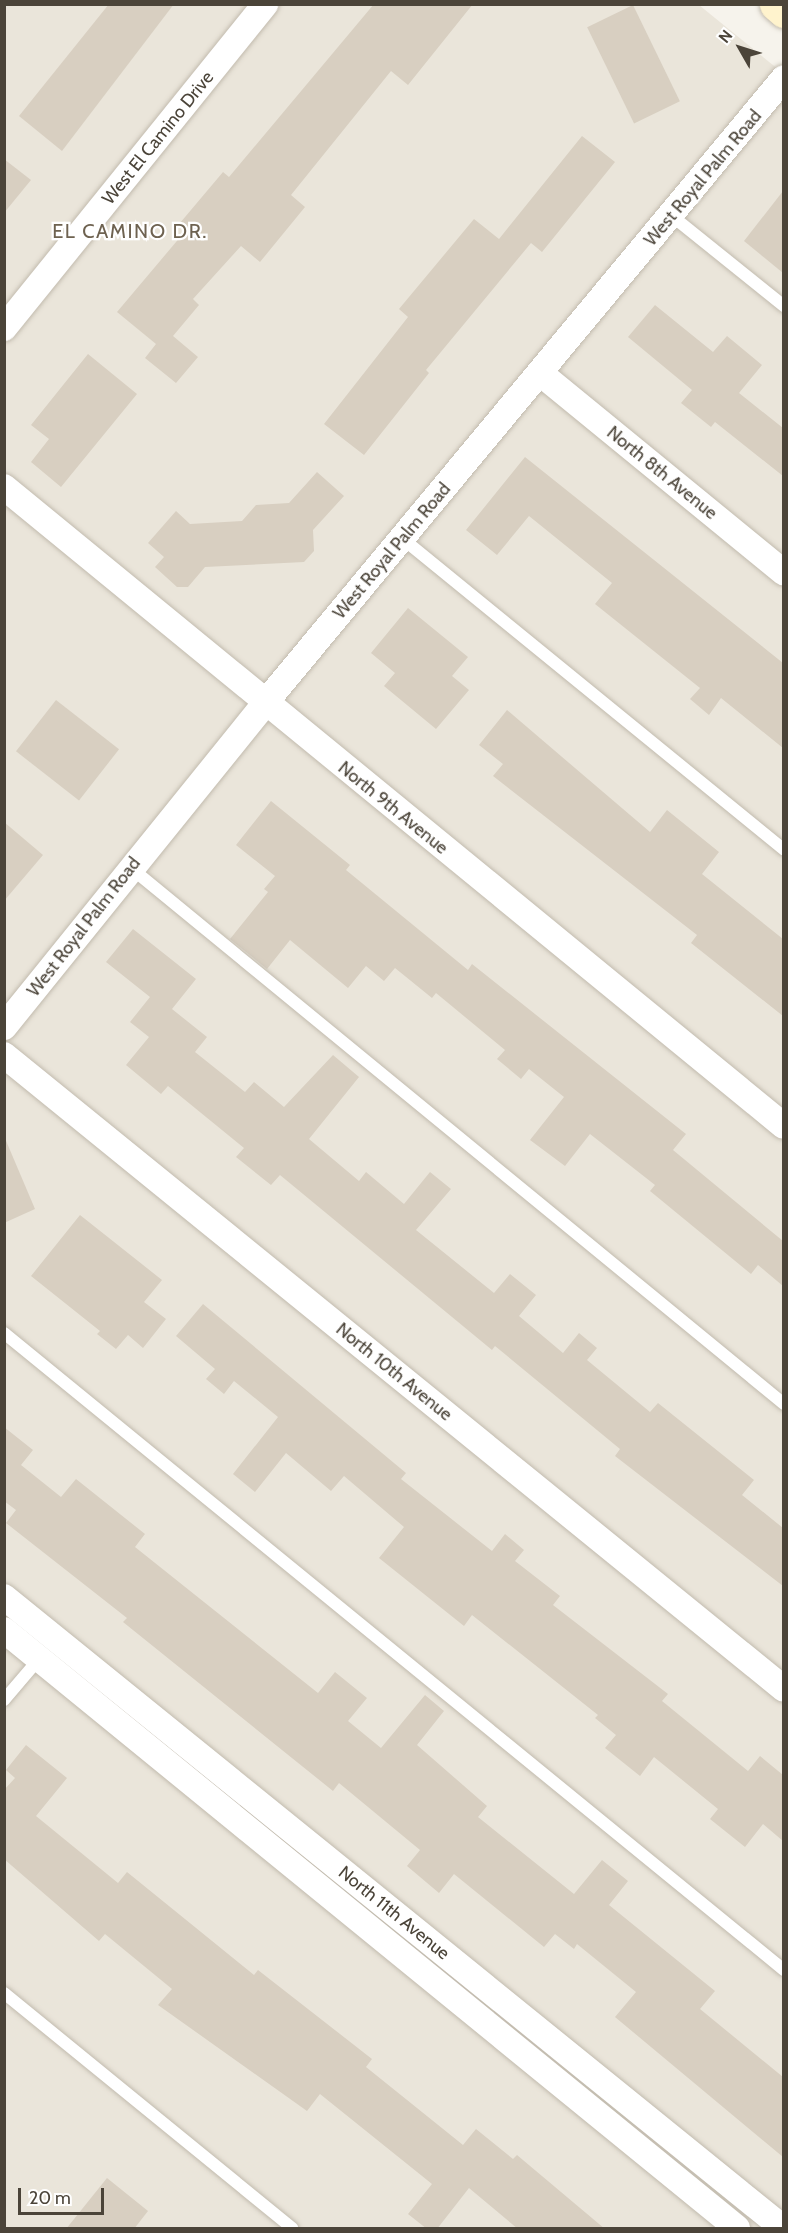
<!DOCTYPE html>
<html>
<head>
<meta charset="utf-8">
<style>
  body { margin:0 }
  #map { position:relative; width:788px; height:2233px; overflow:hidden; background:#f6f3ec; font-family:Cabin,sans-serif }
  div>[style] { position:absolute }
  .residential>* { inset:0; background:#eae5da }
  .building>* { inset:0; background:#d8cfc1; transform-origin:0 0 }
  .roads { filter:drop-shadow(0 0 2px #c2bbae) drop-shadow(0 0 2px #c2bbae) }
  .lane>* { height:12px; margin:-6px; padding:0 6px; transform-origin:6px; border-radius:6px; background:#fff }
  .street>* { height:26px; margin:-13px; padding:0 13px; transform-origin:13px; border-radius:13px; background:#fff }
  .secondary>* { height:33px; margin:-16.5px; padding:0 16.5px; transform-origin:16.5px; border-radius:16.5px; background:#fff3cd }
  span { translate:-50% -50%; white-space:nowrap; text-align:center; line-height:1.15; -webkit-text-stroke:4.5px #fff; paint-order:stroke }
  .street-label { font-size:18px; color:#4b4439 }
  .neighbourhood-label { font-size:20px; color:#6e6250; letter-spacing:1.5px }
  .frame { position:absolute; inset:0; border:6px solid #4b4439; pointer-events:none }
  .north { position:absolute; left:710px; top:18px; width:60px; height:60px; -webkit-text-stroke:4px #fff; paint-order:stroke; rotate:309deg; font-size:16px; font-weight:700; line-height:24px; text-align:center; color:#4b4439 }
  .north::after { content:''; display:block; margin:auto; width:21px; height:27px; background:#4b4439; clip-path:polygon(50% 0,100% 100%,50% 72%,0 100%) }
  .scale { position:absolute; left:18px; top:2188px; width:86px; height:27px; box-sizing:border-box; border:3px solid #4b4439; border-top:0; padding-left:8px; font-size:18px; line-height:21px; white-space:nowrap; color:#4b4439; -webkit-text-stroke:4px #fff; paint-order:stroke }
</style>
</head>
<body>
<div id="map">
  <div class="residential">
    <i style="clip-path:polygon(5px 5px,699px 5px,784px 74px,783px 2228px,5px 2228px)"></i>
  </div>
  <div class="building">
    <i style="clip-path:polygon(109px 4px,174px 4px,62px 151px,19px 116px)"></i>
    <i style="clip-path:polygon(374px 4px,473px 4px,408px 85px,391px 71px,291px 195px,305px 207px,260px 262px,241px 246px,193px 299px,199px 305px,173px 336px,198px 357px,176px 383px,145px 358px,156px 344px,117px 312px,187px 229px,180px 223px,223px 172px,229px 177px)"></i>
    <i style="left:633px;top:5px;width:107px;height:51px;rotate:64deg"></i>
    <i style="clip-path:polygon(582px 136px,615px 162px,542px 252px,531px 243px,426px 370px,429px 373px,364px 455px,324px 424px,408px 317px,399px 309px,474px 219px,499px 239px)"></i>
    <i style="clip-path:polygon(4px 159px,31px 180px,4px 213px)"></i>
    <i style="clip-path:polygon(783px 191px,783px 273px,744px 241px)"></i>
    <i style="clip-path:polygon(655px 305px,713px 352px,727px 336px,762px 365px,739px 393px,783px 428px,783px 476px,715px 422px,711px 427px,681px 403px,692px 390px,628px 337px)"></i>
    <i style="clip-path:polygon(88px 354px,137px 394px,61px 487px,31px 462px,49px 439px,31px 425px)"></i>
    <i style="clip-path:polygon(525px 457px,783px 663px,783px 748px,721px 698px,709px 715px,690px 699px,700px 688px,595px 604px,612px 583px,529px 516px,497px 555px,466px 530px)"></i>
    <i style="clip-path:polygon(317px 472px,344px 496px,313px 530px,314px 551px,304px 562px,205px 567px,188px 587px,177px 587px,155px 567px,164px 557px,148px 543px,176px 511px,190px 524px,242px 521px,256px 505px,289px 503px)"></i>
    <i style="clip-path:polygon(408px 608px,468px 657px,452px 676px,469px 690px,436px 729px,384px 686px,395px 673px,371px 653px)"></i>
    <i style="left:56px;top:700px;width:80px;height:65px;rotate:38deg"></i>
    <i style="clip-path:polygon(507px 710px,650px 832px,667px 810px,719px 852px,702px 874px,783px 939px,783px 1016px,691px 943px,697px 935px,493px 776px,503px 764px,479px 745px)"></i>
    <i style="clip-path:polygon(271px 801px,350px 865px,346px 870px,468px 970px,472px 964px,686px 1134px,673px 1150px,783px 1241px,783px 1286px,758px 1265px,751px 1274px,650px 1191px,655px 1185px,590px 1134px,565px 1166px,530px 1140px,564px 1097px,529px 1069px,521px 1079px,497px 1059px,505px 1050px,436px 993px,432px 998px,395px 968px,384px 981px,366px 966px,348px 988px,290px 940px,267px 969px,230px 939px,268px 892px,264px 889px,275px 876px,236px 845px)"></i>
    <i style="clip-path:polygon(4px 822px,43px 855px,4px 901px)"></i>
    <i style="clip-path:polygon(133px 929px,196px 979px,172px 1009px,207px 1037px,195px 1052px,245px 1092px,254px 1082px,284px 1107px,333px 1055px,359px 1077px,309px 1139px,359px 1181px,366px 1172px,404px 1204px,430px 1172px,451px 1189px,416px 1230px,494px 1293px,510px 1274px,536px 1295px,519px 1316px,563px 1353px,579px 1333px,597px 1348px,587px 1360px,650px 1412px,658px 1403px,754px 1480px,742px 1495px,783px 1528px,783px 1586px,615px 1456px,620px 1449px,495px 1346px,492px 1350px,280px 1175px,271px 1185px,236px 1157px,244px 1148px,168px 1086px,161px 1094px,126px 1065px,149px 1037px,130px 1022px,150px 997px,106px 962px)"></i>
    <i style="clip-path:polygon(4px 1136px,35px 1209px,4px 1223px)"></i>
    <i style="clip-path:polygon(80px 1215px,162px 1280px,144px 1302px,166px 1319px,143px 1348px,128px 1335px,116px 1349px,97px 1334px,100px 1331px,31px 1276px)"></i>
    <i style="clip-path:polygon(203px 1304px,406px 1473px,401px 1479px,492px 1551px,505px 1534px,524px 1550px,515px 1561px,560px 1596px,553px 1605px,668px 1694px,662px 1701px,748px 1771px,760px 1756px,783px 1775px,783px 1841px,763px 1824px,745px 1847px,710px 1819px,718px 1809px,654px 1757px,640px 1776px,605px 1748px,616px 1735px,595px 1718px,598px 1715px,472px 1615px,464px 1626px,379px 1558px,404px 1527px,344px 1476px,331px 1491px,286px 1453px,255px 1492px,233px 1474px,278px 1417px,234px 1381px,224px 1394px,206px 1379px,215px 1369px,176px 1336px)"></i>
    <i style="clip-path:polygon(4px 1427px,33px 1450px,21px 1465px,61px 1497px,76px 1479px,145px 1534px,135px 1547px,318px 1693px,335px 1672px,367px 1698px,348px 1721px,381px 1748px,425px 1695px,444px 1711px,417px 1745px,487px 1806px,478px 1817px,574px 1894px,602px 1860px,628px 1881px,609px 1905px,715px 1991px,700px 2009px,783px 2077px,783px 2157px,615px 2017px,636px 1992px,577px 1944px,574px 1949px,555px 1934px,544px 1947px,454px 1874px,439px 1893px,407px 1866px,420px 1850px,339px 1783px,333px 1791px,123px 1622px,127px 1618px,6px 1523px,16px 1510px,4px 1501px)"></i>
    <i style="clip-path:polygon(26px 1745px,67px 1778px,36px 1816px,118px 1883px,127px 1872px,254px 1975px,258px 1970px,372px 2059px,366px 2067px,463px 2145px,476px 2129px,513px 2159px,517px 2155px,605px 2229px,518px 2229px,469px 2188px,437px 2229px,427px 2229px,408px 2214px,432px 2184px,320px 2094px,307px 2111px,158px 2005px,172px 1989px,105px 1934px,99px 1941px,4px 1859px,4px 1790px,15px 1778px,6px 1770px)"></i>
    <i style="clip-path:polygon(107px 2178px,148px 2211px,134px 2229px,66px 2229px)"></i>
  </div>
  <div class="roads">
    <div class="lane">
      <i style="left:672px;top:216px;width:144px;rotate:38.8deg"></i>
      <i style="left:403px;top:539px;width:492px;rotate:39.2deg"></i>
      <i style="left:131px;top:868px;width:845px;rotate:39.38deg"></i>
      <i style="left:4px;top:1333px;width:1007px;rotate:39.24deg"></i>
      <i style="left:4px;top:1700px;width:54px;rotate:-49.5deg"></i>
      <i style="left:4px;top:1993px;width:372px;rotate:39.2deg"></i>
    </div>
    <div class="street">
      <i style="left:4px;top:328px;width:416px;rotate:-51.1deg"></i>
      <i style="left:540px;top:373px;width:315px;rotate:39.3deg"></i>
      <i style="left:4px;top:487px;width:1008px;rotate:39.33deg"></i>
      <i style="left:4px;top:1027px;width:416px;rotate:-51.1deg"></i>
      <i style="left:265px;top:703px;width:812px;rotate:-50.29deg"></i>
      <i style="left:4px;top:1055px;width:1005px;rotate:39.1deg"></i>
      <i style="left:4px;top:1597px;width:1002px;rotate:39.01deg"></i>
      <i style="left:4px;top:1630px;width:946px;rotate:39.21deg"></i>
    </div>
    <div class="secondary">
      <i style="left:776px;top:4px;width:11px;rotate:41deg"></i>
    </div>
  </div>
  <div class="street-label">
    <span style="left:158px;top:138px;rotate:-51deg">West El Camino Drive</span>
    <span style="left:703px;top:178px;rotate:-50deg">West Royal Palm Road</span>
    <span style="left:662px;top:473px;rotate:39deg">North 8th Avenue</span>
    <span style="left:392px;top:551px;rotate:-50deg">West Royal Palm Road</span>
    <span style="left:393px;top:808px;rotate:39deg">North 9th Avenue</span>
    <span style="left:84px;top:927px;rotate:-52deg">West Royal Palm Road</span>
    <span style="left:394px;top:1372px;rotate:39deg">North 10th Avenue</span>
    <span style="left:394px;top:1913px;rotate:39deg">North 11th Avenue</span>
  </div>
  <div class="neighbourhood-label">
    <span style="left:130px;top:231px">EL CAMINO DR.</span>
  </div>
  <div class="frame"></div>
  <div class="north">N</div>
  <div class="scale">20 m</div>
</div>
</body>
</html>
